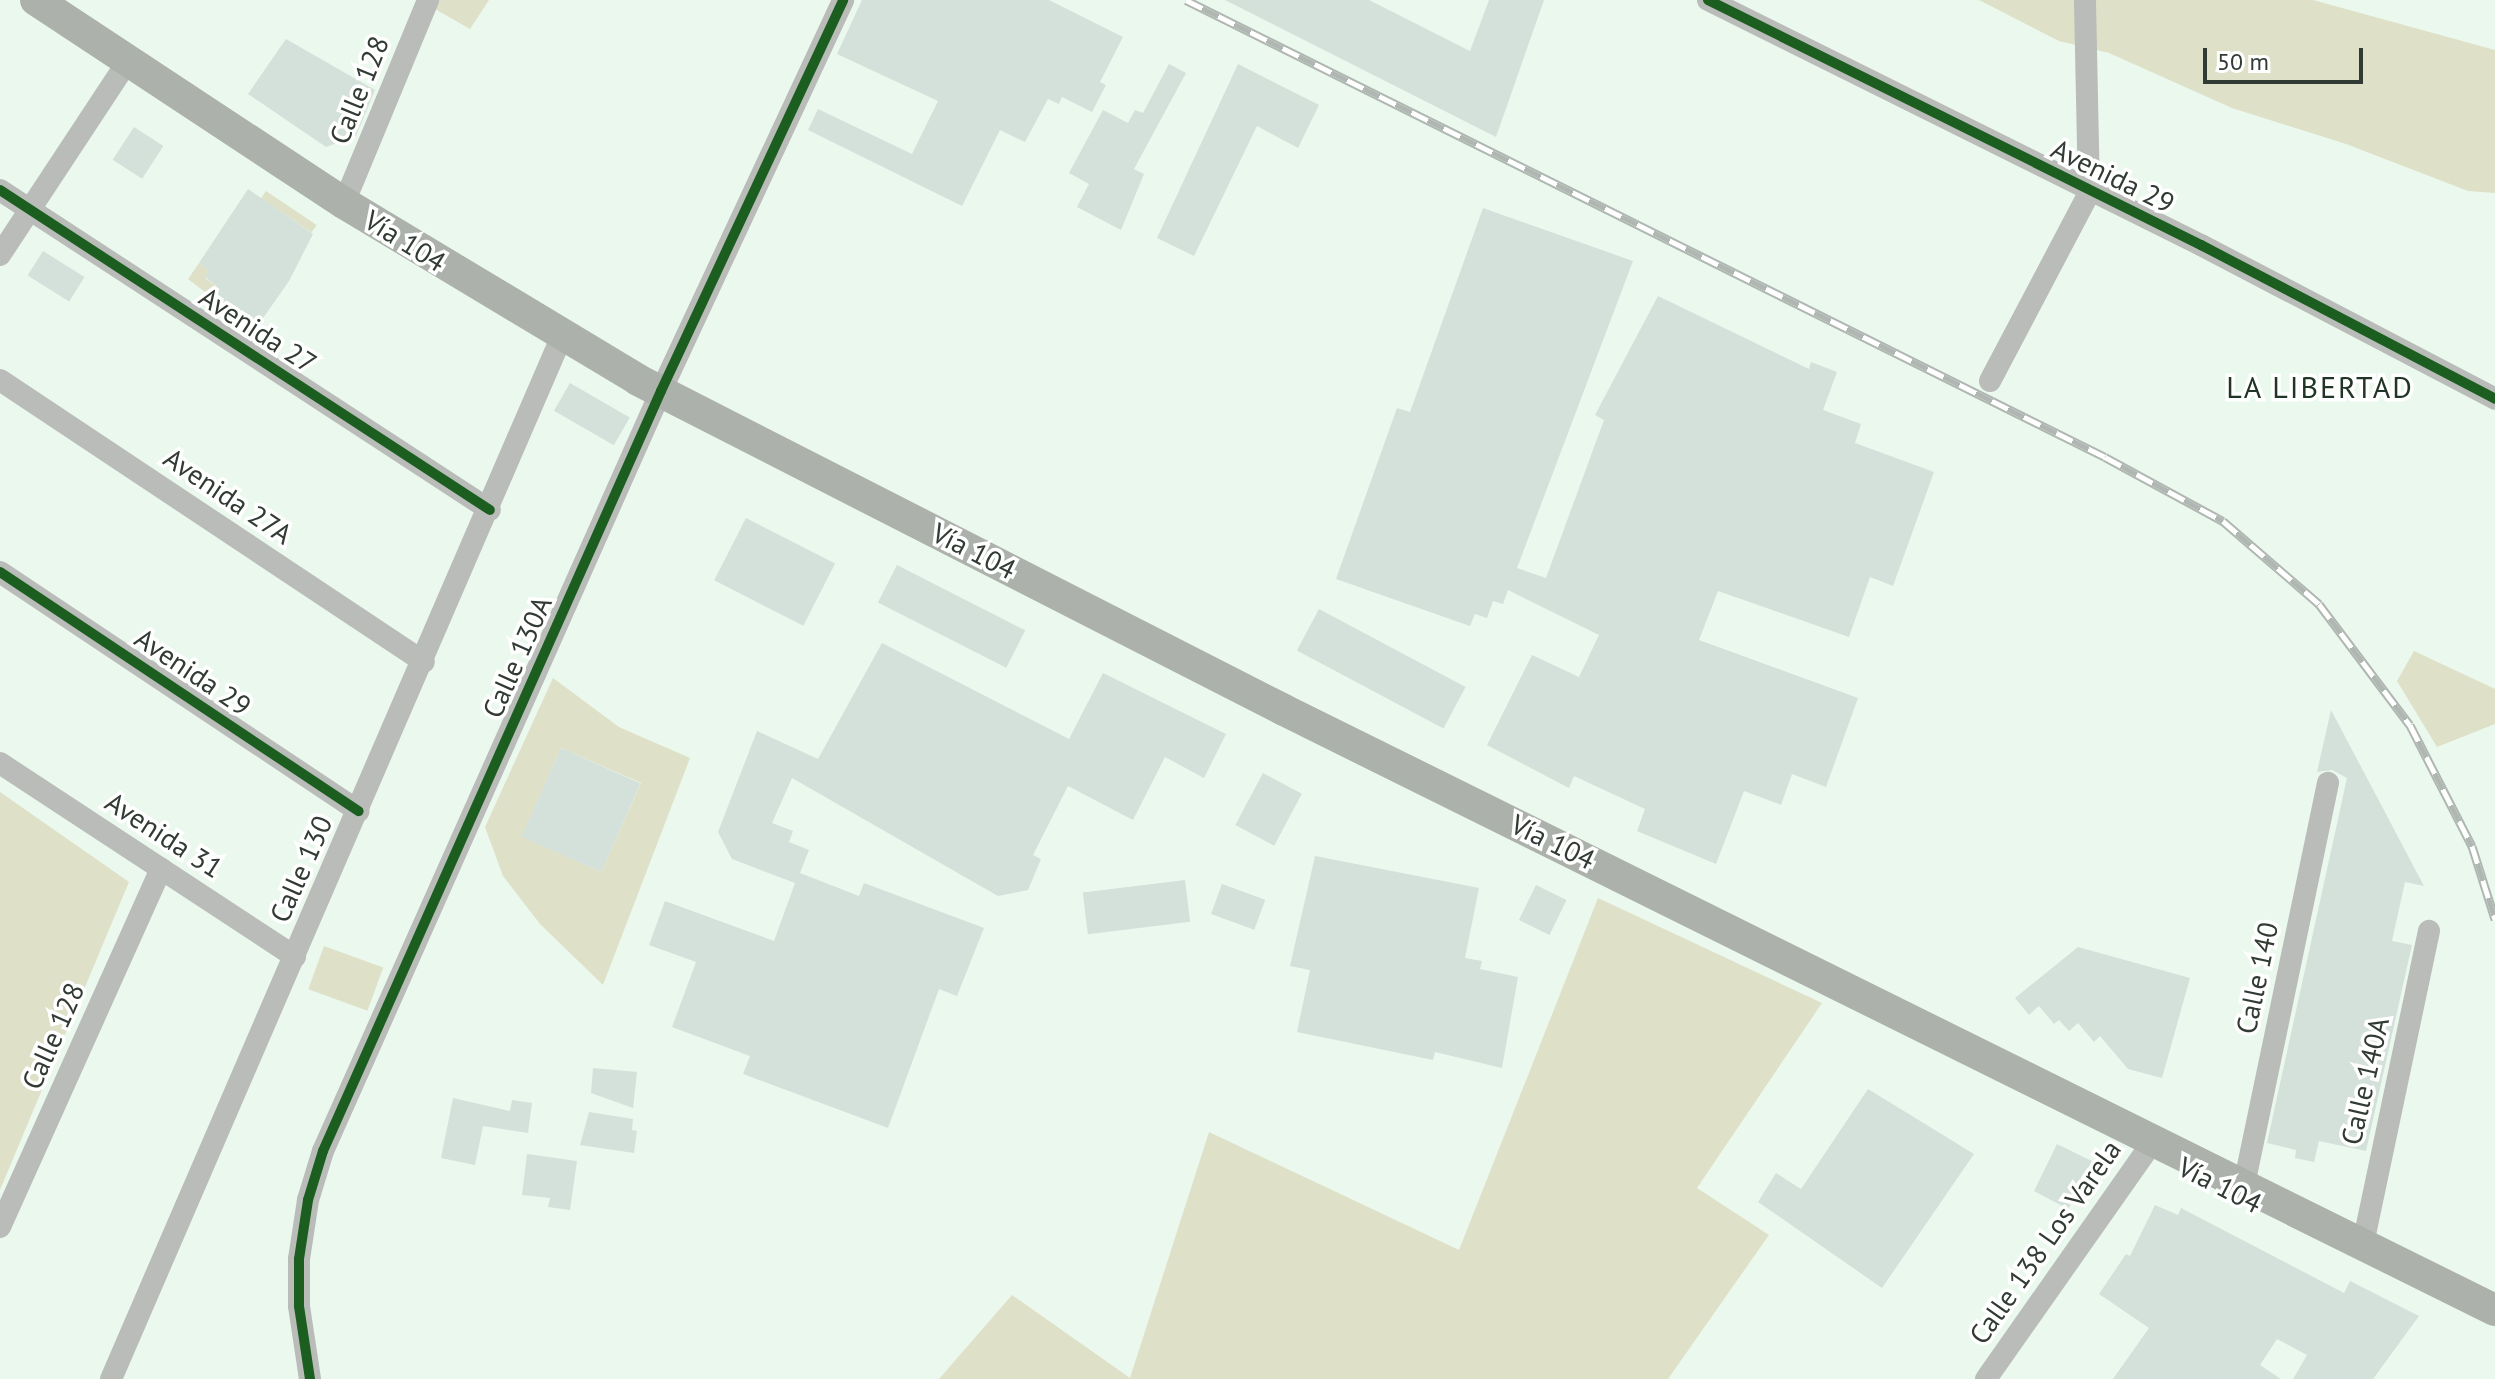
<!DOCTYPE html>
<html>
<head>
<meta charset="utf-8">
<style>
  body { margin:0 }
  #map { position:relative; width:2495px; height:1379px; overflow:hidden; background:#ebf8ee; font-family:"PT Sans",sans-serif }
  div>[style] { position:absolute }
  .green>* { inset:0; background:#dee1c7; transform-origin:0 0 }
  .building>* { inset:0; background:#d4e0da; transform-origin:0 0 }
  .street>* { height:22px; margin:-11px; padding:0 11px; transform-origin:11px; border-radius:11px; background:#b9bcb8 }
  .secondary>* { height:32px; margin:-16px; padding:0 16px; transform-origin:16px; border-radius:16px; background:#adb1ab }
  .rail>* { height:9px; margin-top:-4.5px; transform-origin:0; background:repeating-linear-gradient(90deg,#fff 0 18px,#b0b7b2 0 36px); box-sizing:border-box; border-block:2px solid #b0b7b2 }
  .cycleway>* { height:10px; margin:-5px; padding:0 5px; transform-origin:5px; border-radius:5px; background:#1b5e20 }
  span { translate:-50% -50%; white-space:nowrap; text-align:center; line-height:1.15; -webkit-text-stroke:7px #fff; paint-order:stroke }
  .street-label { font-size:28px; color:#313b34 }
  .neighbourhood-label { font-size:30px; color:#213527; letter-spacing:2px }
  .scale { position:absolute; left:2203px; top:48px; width:160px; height:36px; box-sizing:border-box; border:4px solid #313b34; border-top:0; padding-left:10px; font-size:24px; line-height:28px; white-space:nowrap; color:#313b34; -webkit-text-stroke:6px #fff; paint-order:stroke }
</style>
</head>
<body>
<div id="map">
  <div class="green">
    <i style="clip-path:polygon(439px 0,489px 0,470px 29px,435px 9px)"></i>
    <i style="clip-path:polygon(1979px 0,2313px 0,2495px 50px,2495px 193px,2468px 191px,2346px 144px,2232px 108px,2109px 53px,2059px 41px)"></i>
    <i style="left:266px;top:191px;width:61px;height:9px;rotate:34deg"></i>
    <i style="clip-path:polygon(199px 263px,209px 271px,205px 278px,220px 289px,214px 299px,188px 279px)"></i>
    <i style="clip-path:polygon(2414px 651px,2495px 689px,2495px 724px,2437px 747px,2397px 681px)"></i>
    <i style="clip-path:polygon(evenodd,553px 678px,619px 727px,690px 758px,603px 985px,540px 924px,503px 876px,485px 827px,553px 678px,561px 748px,641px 783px,601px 872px,522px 836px,561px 748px)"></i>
    <i style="clip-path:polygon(0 792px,129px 882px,0 1190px)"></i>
    <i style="clip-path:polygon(1598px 898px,1822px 1003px,1697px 1188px,1769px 1235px,1668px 1379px,939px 1379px,1012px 1295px,1130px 1378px,1209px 1132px,1459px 1250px)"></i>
    <i style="left:324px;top:946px;width:63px;height:46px;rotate:20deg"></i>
  </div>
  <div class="building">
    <i style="clip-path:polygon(862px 0,1049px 0,1123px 37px,1100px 82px,1106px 85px,1092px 112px,1062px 97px,1059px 104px,1048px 99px,1025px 142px,1000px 130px,962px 206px,808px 130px,818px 109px,912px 154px,938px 101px,837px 54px)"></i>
    <i style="clip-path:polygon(1225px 0,1369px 0,1470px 51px,1489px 0,1544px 0,1496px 137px)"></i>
    <i style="clip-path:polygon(286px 39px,375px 90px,356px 136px,326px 147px,248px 94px)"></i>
    <i style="clip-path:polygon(1169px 64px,1186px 73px,1134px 169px,1144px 174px,1121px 230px,1077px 207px,1089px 184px,1069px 173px,1103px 110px,1128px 123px,1135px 110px,1143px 113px)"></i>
    <i style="clip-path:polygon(1238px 64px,1319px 105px,1298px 148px,1257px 126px,1194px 256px,1157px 238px)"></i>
    <i style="left:134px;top:127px;width:35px;height:39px;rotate:33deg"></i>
    <i style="clip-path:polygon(248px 189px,313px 234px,289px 281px,256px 328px,214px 299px,220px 289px,205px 277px,209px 271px,199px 263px)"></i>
    <i style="clip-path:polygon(1483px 208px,1633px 261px,1517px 568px,1546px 578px,1604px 420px,1595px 415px,1658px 296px,1809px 369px,1811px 362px,1837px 372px,1823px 410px,1861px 424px,1855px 443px,1934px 472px,1893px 586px,1870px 577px,1849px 637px,1718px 591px,1699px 640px,1858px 698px,1826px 787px,1792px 774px,1781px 805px,1744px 791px,1716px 864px,1637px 831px,1645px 809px,1574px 776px,1569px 788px,1487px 745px,1532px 655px,1579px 677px,1599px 635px,1508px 590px,1503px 604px,1493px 601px,1487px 618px,1475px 614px,1470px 626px,1336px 579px,1397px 408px,1410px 412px)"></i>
    <i style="left:43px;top:251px;width:49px;height:29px;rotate:32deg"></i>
    <i style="left:570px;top:383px;width:69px;height:32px;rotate:30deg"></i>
    <i style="left:746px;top:518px;width:100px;height:70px;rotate:27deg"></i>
    <i style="left:897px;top:565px;width:144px;height:42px;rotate:27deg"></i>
    <i style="left:1319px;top:609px;width:166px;height:47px;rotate:28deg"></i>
    <i style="clip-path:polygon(882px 643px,1069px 739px,1103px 673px,1226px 734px,1204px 778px,1165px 757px,1133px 820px,1068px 786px,1033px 855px,1041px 859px,1028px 890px,998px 896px,792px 778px,772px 823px,793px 831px,789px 842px,809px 850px,800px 873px,859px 896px,864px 883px,984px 928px,957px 996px,939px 989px,888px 1128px,743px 1074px,750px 1056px,672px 1027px,696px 962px,649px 945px,665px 901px,774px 941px,795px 883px,732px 859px,718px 832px,757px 731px,818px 759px)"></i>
    <i style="clip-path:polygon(2331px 710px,2424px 886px,2405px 882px,2392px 941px,2412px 945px,2366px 1151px,2319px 1141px,2314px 1162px,2295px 1158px,2296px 1150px,2267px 1143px,2347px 778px,2332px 770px,2317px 772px)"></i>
    <i style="left:561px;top:748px;width:87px;height:97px;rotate:24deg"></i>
    <i style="left:1263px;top:773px;width:44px;height:59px;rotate:28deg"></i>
    <i style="clip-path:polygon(1315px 856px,1479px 888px,1465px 958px,1482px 961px,1480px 969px,1518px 977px,1502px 1068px,1435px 1052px,1433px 1060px,1297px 1032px,1310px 970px,1290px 966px)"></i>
    <i style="left:1185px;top:880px;width:42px;height:103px;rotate:83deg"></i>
    <i style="left:1222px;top:884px;width:46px;height:32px;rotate:20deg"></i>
    <i style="left:1536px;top:885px;width:34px;height:39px;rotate:26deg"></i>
    <i style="clip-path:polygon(2078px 947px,2190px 978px,2162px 1078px,2128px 1069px,2100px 1036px,2094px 1042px,2078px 1023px,2069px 1031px,2059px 1020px,2054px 1024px,2039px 1006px,2029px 1015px,2015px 998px)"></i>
    <i style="clip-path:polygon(593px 1068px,637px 1072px,633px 1108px,591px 1093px)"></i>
    <i style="clip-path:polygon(1868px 1089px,1974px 1154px,1882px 1288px,1758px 1202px,1776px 1173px,1801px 1189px)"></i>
    <i style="clip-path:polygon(453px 1098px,510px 1111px,512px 1100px,532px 1103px,528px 1133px,483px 1126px,475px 1165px,441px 1158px)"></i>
    <i style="clip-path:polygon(589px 1112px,633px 1119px,632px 1130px,637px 1131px,634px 1153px,580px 1145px)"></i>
    <i style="clip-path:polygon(2057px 1144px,2106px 1168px,2093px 1193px,2081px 1187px,2068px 1209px,2034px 1191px)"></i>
    <i style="clip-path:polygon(527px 1154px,577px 1161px,570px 1210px,548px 1207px,550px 1198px,522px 1195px)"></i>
    <i style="clip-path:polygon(2155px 1205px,2178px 1215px,2181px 1208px,2344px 1293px,2350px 1281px,2419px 1316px,2373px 1379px,2293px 1379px,2307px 1355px,2277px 1339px,2260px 1365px,2281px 1379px,2113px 1379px,2149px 1328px,2099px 1294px,2126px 1254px,2130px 1256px)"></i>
  </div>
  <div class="street">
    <i style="left:1708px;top:0;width:551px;rotate:26.43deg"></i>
    <i style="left:2201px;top:245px;width:332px;rotate:27.6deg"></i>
    <i style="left:0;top:190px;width:585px;rotate:33.15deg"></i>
    <i style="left:344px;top:203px;width:220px;rotate:-67.5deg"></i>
    <i style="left:0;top:255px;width:232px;rotate:-56.6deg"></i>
    <i style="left:0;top:380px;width:509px;rotate:33.63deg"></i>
    <i style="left:1990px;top:381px;width:212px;rotate:-62.2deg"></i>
    <i style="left:2089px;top:193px;width:193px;rotate:-91.2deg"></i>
    <i style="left:0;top:572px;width:431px;rotate:33.7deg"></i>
    <i style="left:0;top:763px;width:353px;rotate:33.3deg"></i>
    <i style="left:2244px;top:1185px;width:411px;rotate:-78.2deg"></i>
    <i style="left:0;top:1227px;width:393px;rotate:-65.8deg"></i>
    <i style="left:2363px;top:1244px;width:320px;rotate:-78.1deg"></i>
    <i style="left:111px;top:1379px;width:1134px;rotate:-66.62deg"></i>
    <i style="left:310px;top:1379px;width:74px;rotate:-98.6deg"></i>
    <i style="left:299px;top:1306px;width:47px;rotate:-90deg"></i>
    <i style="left:299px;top:1259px;width:60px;rotate:-81.3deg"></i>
    <i style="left:308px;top:1200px;width:51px;rotate:-73deg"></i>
    <i style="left:323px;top:1151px;width:832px;rotate:-66.02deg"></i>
    <i style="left:661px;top:391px;width:431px;rotate:-65deg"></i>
    <i style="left:1986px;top:1379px;width:292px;rotate:-54.9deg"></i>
  </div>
  <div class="secondary">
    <i style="left:36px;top:0;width:369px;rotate:33.4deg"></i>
    <i style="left:344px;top:203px;width:343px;rotate:31deg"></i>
    <i style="left:638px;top:380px;width:725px;rotate:27.06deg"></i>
    <i style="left:1284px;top:710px;width:1351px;rotate:26.36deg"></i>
  </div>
  <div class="rail">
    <i style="left:1186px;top:0;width:1026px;rotate:26.44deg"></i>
    <i style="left:2105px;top:457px;width:134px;rotate:28.5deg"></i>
    <i style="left:2223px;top:521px;width:127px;rotate:40.8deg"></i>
    <i style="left:2319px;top:604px;width:151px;rotate:53.1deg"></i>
    <i style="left:2410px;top:725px;width:136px;rotate:62.9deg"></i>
    <i style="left:2472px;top:846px;width:77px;rotate:72.5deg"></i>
  </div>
  <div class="cycleway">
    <i style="left:1708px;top:0;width:551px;rotate:26.43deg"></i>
    <i style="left:2201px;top:245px;width:332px;rotate:27.6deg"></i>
    <i style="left:0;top:190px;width:585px;rotate:33.15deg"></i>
    <i style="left:0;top:572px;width:431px;rotate:33.7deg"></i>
    <i style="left:310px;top:1379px;width:74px;rotate:-98.6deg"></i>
    <i style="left:299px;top:1306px;width:47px;rotate:-90deg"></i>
    <i style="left:299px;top:1259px;width:60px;rotate:-81.3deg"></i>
    <i style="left:308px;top:1200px;width:51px;rotate:-73deg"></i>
    <i style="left:323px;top:1151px;width:832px;rotate:-66.02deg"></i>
    <i style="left:661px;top:391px;width:431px;rotate:-65deg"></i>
  </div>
  <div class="street-label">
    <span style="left:359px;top:90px;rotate:-68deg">Calle 128</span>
    <span style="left:2113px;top:176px;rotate:26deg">Avenida 29</span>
    <span style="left:405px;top:241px;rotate:32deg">Vía 104</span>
    <span style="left:258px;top:330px;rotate:33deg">Avenida 27</span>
    <span style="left:228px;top:496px;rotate:34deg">Avenida 27A</span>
    <span style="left:974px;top:551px;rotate:27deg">Vía 104</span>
    <span style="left:517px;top:657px;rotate:-66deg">Calle 130A</span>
    <span style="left:193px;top:672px;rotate:34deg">Avenida 29</span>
    <span style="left:164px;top:835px;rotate:33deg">Avenida 31</span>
    <span style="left:1553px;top:842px;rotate:26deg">Vía 104</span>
    <span style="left:301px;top:869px;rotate:-66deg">Calle 130</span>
    <span style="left:2257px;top:978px;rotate:-78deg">Calle 140</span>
    <span style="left:53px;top:1036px;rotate:-66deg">Calle 128</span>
    <span style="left:2365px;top:1081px;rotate:-77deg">Calle 140A</span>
    <span style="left:2220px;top:1185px;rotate:27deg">Vía 104</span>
    <span style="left:2045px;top:1242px;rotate:-55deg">Calle 138 Los Varela</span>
  </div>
  <div class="neighbourhood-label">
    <span style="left:2320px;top:387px">LA LIBERTAD</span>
  </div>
  <div class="scale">50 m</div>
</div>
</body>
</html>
